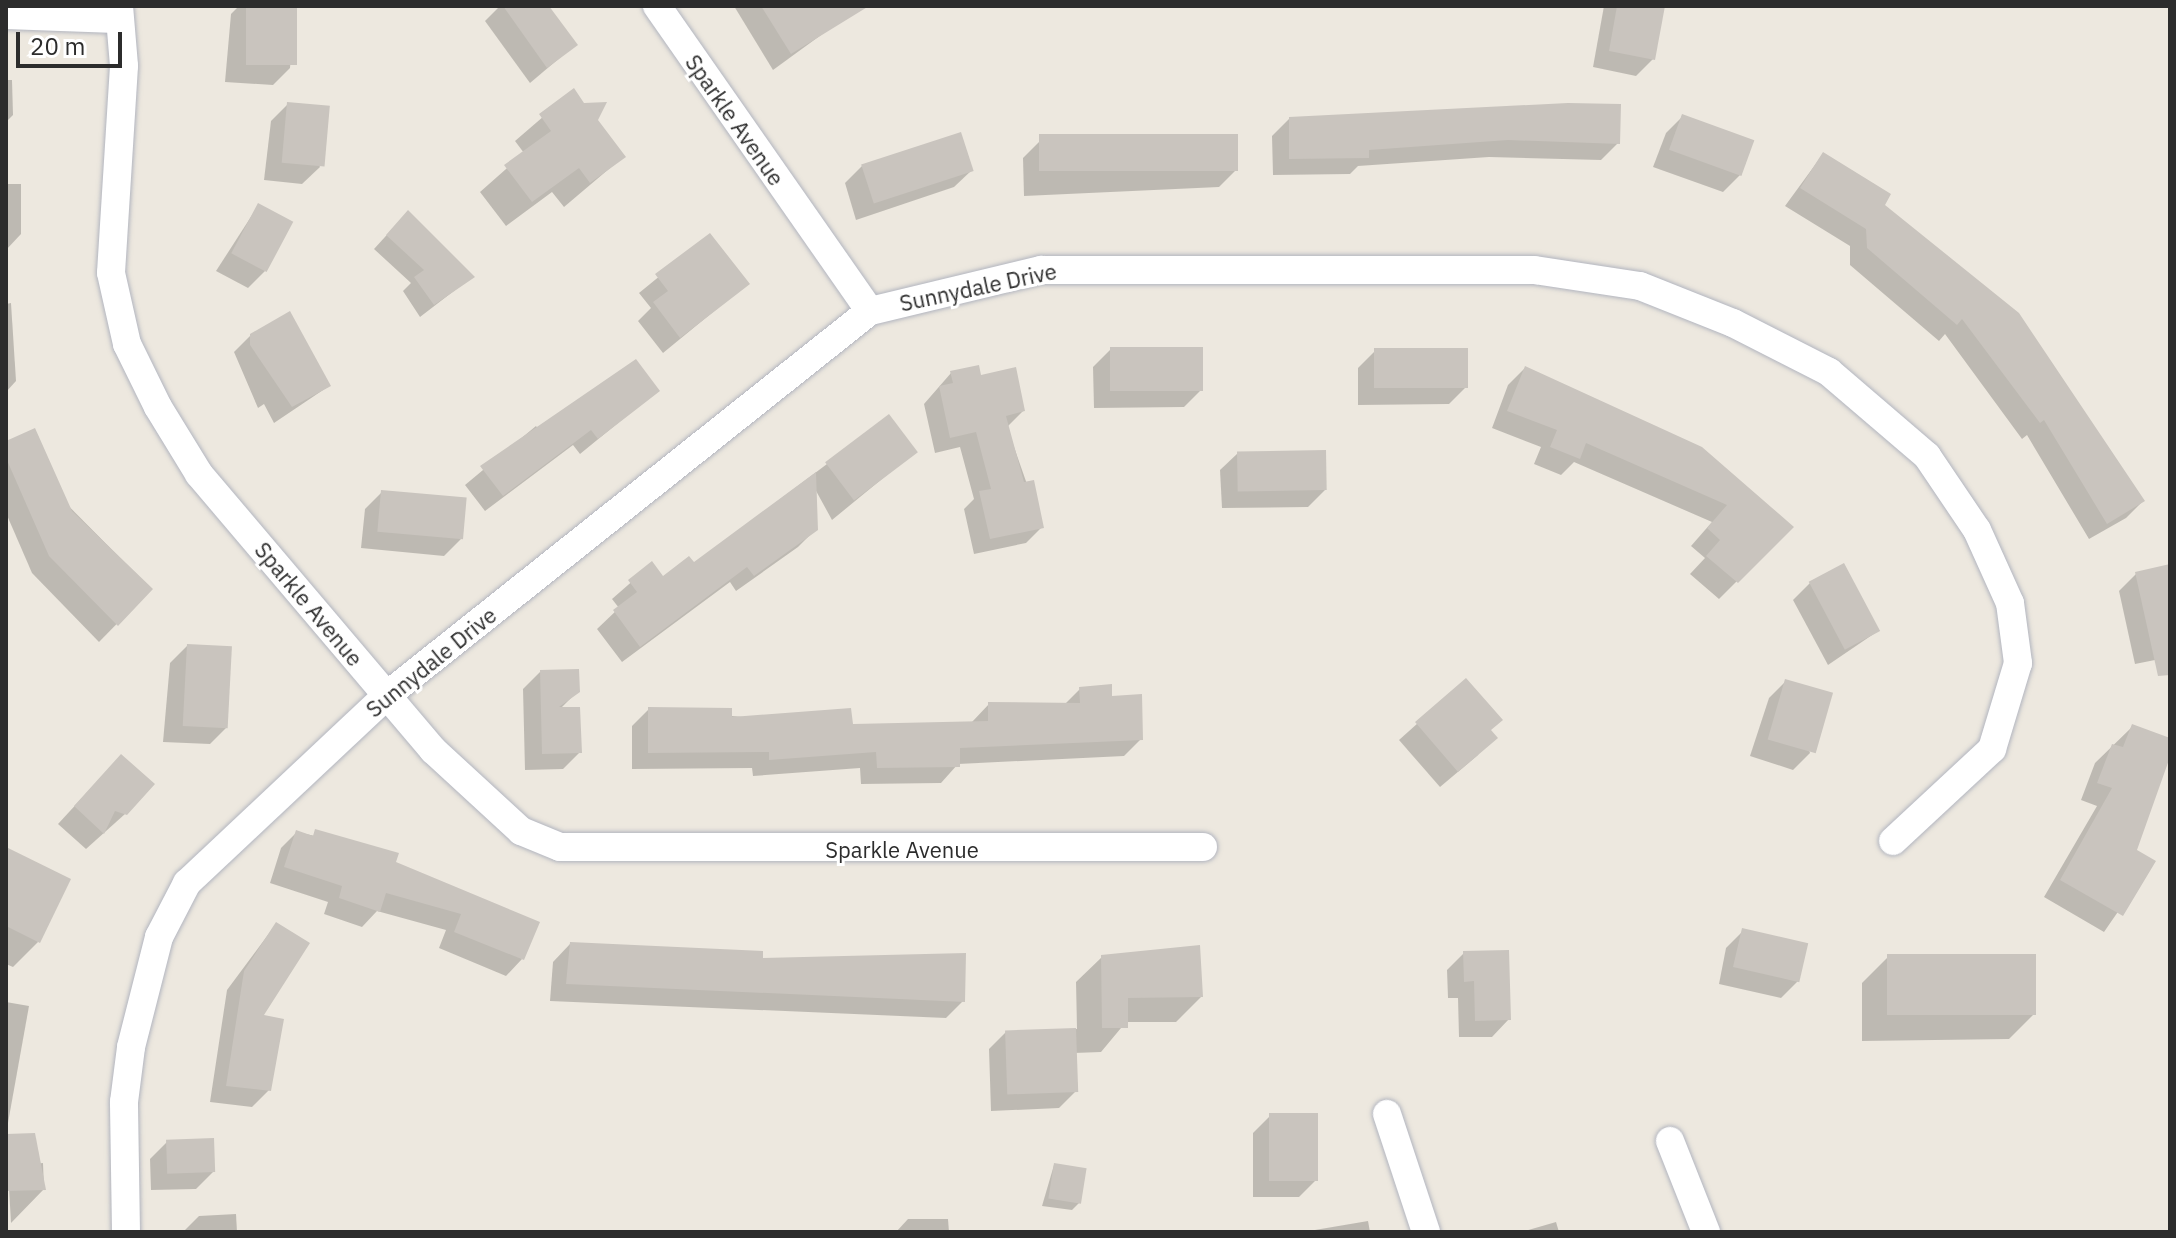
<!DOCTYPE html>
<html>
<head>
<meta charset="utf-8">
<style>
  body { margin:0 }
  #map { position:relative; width:2176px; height:1238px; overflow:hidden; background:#ede8df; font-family:"IBM Plex Sans",sans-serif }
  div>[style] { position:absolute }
  .shadow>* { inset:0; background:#0003 }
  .building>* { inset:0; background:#c9c4be; transform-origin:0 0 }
  .roads { filter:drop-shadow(0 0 2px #b2b5bf) drop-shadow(0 0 2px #b2b5bf) }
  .minor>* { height:28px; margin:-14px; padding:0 14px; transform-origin:14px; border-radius:14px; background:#fff }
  span { translate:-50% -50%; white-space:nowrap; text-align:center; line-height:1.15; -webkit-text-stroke:6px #fff; paint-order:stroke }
  .street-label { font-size:22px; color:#2c2c2c }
  .frame { position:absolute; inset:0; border:8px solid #2c2c2c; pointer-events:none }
  .scale { position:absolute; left:16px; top:32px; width:106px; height:36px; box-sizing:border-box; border:4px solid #2c2c2c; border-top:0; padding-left:10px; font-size:24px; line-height:28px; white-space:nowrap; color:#2c2c2c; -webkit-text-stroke:6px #fff; paint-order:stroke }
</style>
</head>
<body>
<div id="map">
  <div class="shadow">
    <i style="clip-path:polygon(239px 6px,295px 6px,290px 68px,273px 85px,225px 82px,231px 14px)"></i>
    <i style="clip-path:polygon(500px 6px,547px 6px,575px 45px,530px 83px,485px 21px)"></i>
    <i style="clip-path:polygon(734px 6px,819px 6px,832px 27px,773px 70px)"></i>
    <i style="clip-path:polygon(1604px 6px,1663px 6px,1653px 59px,1636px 76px,1593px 67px)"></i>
    <i style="clip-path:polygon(6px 80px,12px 80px,13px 115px,6px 122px)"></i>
    <i style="clip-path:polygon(573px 91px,623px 157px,564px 207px,552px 192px,506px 226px,480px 192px,524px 153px,515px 141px)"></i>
    <i style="clip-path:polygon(288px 104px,320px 167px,302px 184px,264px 180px,271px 121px)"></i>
    <i style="clip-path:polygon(1683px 116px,1740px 175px,1723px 192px,1653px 167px,1666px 133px)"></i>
    <i style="clip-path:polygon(1289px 119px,1618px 143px,1601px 160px,1489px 157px,1358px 166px,1350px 174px,1273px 175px,1272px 136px)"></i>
    <i style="clip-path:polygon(1040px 141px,1236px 170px,1219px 187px,1024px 196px,1023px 158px)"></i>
    <i style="clip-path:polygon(1823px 154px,1882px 205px,2143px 501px,2126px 518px,2089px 539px,2027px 435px,2022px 439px,1945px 334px,1939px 341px,1850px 265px,1850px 246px,1785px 206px)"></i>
    <i style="clip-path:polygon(862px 166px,972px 170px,954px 187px,856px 220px,845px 183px)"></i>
    <i style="clip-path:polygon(6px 184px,21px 184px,21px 234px,6px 250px)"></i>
    <i style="clip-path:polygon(258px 206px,265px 271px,248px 288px,216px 271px)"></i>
    <i style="clip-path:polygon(395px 226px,472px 277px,420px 317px,403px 291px,411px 283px,374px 249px)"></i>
    <i style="clip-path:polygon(710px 235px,747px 284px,663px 353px,638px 321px,651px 308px,639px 293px)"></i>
    <i style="clip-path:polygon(11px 303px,16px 381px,6px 392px,6px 304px)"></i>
    <i style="clip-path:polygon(251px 335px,329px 386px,274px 423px,264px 404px,258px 408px,234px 352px)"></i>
    <i style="clip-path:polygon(1110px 350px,1201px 390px,1184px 407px,1094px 408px,1093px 367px)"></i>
    <i style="clip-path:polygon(1375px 351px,1466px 387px,1449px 404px,1358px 405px,1358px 368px)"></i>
    <i style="clip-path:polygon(1525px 368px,1791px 527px,1719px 599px,1690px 574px,1705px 558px,1691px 546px,1712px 522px,1574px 462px,1561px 475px,1534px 464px,1541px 447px,1492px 428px,1508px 385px)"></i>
    <i style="clip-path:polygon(951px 373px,980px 377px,1023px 411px,1007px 427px,1042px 527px,1026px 543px,974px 554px,964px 509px,974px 499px,960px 447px,935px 453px,924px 404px)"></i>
    <i style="clip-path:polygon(657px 391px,580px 454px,573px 445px,485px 511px,465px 485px,536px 426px,541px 433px)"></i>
    <i style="clip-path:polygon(6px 443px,151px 589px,99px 642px,32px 573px,6px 513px)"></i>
    <i style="clip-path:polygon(916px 451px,832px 520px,815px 489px,816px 529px,798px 547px,736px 591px,730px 582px,622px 662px,597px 629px,619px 608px,612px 599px,652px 564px,662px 578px,694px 564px,827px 464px)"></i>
    <i style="clip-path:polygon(1238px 453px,1325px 490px,1308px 507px,1222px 508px,1220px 470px)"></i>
    <i style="clip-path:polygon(382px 492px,461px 539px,444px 556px,361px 548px,365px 509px)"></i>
    <i style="clip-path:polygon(2170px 566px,2170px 657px,2135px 664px,2119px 591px,2136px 574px)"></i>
    <i style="clip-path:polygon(1810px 583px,1878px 631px,1828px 665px,1793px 600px)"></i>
    <i style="clip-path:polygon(187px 646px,227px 727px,210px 744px,163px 742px,170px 663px)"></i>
    <i style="clip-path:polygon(540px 672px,578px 691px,560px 709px,580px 752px,563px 769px,525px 770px,523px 689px)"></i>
    <i style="clip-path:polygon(1466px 680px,1489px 731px,1478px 755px,1440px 787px,1399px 740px)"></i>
    <i style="clip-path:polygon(1786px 681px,1810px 753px,1793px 770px,1750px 756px,1769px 698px)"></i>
    <i style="clip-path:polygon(1080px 689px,1110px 698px,1141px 739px,1124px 756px,958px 764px,941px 783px,861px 784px,860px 768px,753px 776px,752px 768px,632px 769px,632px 726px,649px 709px,851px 726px,972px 722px,989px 704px,1064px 705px)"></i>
    <i style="clip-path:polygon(2132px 727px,2170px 741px,2170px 751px,2135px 850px,2153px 861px,2104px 932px,2044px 897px,2097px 806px,2081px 800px,2095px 763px)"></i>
    <i style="clip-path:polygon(105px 773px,125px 814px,86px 849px,58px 824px)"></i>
    <i style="clip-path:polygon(297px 832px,396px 854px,394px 863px,522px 959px,506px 976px,439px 948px,446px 930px,377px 911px,362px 927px,324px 914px,328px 902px,270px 883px,281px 848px)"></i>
    <i style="clip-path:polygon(6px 849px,38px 942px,13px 967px,6px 964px)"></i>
    <i style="clip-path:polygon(276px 924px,261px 1017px,269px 1090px,252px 1107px,210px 1102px,227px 990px)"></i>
    <i style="clip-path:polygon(1743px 931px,1798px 981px,1781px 998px,1719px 984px,1726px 948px)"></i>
    <i style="clip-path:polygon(570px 944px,761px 960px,963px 1001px,946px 1018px,550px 1001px,553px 962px)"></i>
    <i style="clip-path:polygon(1464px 953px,1509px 1019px,1492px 1037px,1459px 1037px,1458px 998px,1448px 998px,1447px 970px)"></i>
    <i style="clip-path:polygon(1102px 957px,1201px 997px,1176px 1022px,1126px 1022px,1101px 1052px,1074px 1053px,1076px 1091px,1059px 1108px,991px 1111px,989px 1049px,1006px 1032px,1077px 1029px,1076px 982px)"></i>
    <i style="clip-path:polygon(1888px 957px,2034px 1014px,2009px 1039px,1862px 1041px,1862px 983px)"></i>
    <i style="clip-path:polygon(6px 1002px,29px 1006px,6px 1134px)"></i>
    <i style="clip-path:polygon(1270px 1116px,1316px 1180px,1299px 1197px,1253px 1197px,1253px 1133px)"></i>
    <i style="clip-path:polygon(6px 1136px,33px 1164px,43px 1163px,44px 1189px,11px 1223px)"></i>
    <i style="clip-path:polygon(167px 1142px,213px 1172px,196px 1189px,151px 1190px,150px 1159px)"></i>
    <i style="clip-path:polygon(1054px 1165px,1080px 1202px,1072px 1210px,1042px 1206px)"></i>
    <i style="clip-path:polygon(236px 1214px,237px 1232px,183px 1232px,199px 1216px)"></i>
    <i style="clip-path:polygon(908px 1219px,948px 1219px,949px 1232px,896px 1232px)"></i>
    <i style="clip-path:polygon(1368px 1221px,1370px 1232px,1303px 1232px)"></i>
    <i style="clip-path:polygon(1556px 1222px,1559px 1232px,1521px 1232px)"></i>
  </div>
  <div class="building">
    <i style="left:246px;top:6px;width:51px;height:59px"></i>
    <i style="clip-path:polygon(503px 6px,549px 6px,578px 45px,547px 68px)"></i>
    <i style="clip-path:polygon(761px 6px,869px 6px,791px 54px)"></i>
    <i style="clip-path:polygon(1617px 6px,1665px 6px,1655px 60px,1609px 51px)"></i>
    <i style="clip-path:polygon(574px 88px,584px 103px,607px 102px,598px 120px,626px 157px,590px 183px,579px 168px,532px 202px,504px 165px,551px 131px,539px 114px)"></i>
    <i style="left:287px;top:102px;width:43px;height:61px;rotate:5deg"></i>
    <i style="clip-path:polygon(1568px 103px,1621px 104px,1620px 144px,1508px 140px,1369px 150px,1369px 158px,1289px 159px,1289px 117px)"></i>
    <i style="left:1682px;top:114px;width:77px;height:38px;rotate:20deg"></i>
    <i style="left:961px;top:132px;width:41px;height:105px;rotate:72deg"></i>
    <i style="left:1238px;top:134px;width:37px;height:199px;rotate:90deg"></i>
    <i style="clip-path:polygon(1823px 152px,1891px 194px,1885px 205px,2019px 313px,2145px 501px,2107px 524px,2044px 420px,2040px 423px,1962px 319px,1957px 325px,1867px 248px,1866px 229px,1800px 188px)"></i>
    <i style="left:258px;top:203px;width:40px;height:57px;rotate:28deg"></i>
    <i style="clip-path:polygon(408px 210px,475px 277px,434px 305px,414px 277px,424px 270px,386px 235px)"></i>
    <i style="clip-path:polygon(710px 233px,750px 284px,680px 338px,653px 302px,668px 291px,655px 274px)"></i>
    <i style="clip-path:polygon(290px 311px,331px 386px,292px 407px,250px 345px,250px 334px)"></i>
    <i style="left:1203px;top:347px;width:44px;height:93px;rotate:90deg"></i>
    <i style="left:1468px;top:348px;width:40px;height:94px;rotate:90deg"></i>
    <i style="clip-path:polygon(636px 359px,660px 391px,598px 439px,591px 430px,503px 496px,480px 466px)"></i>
    <i style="clip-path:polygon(979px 365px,981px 375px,1016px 367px,1025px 411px,1006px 416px,1024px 482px,1034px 480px,1044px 528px,990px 539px,979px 491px,991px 489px,976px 432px,950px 438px,939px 386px,953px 383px,950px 371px)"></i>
    <i style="clip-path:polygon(1525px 366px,1702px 447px,1794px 527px,1738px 583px,1706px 556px,1720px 540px,1707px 528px,1727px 505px,1586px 443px,1580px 459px,1550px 447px,1557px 430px,1507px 411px)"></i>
    <i style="left:889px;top:414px;width:48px;height:80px;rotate:53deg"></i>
    <i style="clip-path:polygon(35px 428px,72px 511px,153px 589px,118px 626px,49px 556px,6px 458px,6px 441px)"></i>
    <i style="left:1326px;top:450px;width:40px;height:89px;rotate:89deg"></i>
    <i style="clip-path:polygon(816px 472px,818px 530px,754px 576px,747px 567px,640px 647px,613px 610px,637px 592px,628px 580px,652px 561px,663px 576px,689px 556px,694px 562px)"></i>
    <i style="left:381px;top:490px;width:86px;height:42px;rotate:5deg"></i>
    <i style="left:1844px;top:563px;width:77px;height:40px;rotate:62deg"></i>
    <i style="clip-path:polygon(2170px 564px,2170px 675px,2158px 676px,2135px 572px)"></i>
    <i style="left:187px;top:644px;width:45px;height:82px;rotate:3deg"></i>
    <i style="clip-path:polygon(579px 669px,580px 692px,559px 707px,580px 707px,582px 753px,542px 754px,540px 670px)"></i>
    <i style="clip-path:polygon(1466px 678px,1503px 720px,1491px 730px,1498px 738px,1458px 772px,1415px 722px)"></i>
    <i style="left:1785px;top:679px;width:50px;height:63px;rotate:16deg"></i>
    <i style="clip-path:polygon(1112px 684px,1112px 696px,1142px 694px,1143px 740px,960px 748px,960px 767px,877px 768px,876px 752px,769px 760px,769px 752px,648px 753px,648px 707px,732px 708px,732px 717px,851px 708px,853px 724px,988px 721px,988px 702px,1080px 703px,1079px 687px)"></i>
    <i style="clip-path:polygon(2132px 724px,2170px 738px,2170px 757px,2137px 850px,2156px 861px,2123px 916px,2060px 880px,2112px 788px,2097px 783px,2112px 744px,2123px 747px)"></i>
    <i style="clip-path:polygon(121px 754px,155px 784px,127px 815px,115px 811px,104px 834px,74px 806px)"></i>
    <i style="clip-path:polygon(315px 829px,399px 853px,396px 862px,540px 922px,524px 960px,454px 932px,461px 914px,386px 893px,380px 912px,339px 898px,342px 886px,284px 867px,296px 830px,313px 836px)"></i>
    <i style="clip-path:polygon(6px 847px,71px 879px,40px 943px,6px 926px)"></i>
    <i style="clip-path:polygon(276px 922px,310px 943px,264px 1015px,284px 1019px,271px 1091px,226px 1086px,244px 971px)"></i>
    <i style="left:1742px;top:928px;width:68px;height:40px;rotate:13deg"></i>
    <i style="clip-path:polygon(570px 942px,763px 951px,763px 958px,966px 953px,965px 1002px,566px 984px)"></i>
    <i style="clip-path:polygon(1200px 945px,1203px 997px,1128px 998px,1128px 1028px,1102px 1028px,1101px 955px)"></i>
    <i style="clip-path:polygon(1509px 950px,1511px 1020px,1475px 1021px,1474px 981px,1464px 982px,1463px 951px)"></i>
    <i style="left:2036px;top:954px;width:61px;height:149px;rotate:90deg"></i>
    <i style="left:1076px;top:1028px;width:64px;height:71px;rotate:88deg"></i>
    <i style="left:1318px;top:1113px;width:68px;height:49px;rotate:90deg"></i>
    <i style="clip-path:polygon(35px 1133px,46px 1190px,6px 1191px,6px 1134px)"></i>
    <i style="left:214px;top:1138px;width:34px;height:48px;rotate:88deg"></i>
    <i style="left:1054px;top:1163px;width:33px;height:36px;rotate:9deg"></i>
  </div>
  <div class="roads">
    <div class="minor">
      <i style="left:119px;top:6px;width:60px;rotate:85.2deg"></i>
      <i style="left:124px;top:66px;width:207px;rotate:93.6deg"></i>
      <i style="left:111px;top:273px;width:73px;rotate:77.3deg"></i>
      <i style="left:127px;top:344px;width:70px;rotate:63.8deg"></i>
      <i style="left:158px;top:407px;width:79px;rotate:58.5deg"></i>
      <i style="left:199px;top:474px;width:362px;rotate:49.7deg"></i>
      <i style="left:433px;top:750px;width:120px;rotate:42.6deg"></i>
      <i style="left:521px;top:831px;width:42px;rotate:22.3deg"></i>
      <i style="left:560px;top:847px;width:643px"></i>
      <i style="left:657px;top:6px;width:372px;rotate:55.1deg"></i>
      <i style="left:6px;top:15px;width:110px;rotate:2.1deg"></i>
      <i style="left:1387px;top:1114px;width:124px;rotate:71.7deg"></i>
      <i style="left:1670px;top:1141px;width:98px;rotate:68.4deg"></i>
      <i style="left:126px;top:1232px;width:130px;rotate:-90.9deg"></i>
      <i style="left:124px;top:1102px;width:55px;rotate:-82.7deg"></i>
      <i style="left:131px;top:1047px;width:114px;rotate:-75.7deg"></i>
      <i style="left:159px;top:937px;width:61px;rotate:-62.6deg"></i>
      <i style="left:187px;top:883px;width:273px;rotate:-43.2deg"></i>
      <i style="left:386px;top:696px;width:618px;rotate:-38.5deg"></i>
      <i style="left:870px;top:311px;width:176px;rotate:-13.5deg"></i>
      <i style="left:1041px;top:270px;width:493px"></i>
      <i style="left:1534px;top:270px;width:107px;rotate:8.6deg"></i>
      <i style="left:1640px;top:286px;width:100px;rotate:21.7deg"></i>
      <i style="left:1733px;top:323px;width:108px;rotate:27deg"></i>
      <i style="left:1829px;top:372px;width:129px;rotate:40.6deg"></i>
      <i style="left:1927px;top:456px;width:89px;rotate:56deg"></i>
      <i style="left:1977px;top:530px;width:80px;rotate:65.7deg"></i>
      <i style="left:2010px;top:603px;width:61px;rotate:82.4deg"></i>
      <i style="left:2018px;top:663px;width:90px;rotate:106.8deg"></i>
      <i style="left:1992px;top:749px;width:135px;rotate:137.1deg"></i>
    </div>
  </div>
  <div class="street-label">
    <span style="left:735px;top:120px;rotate:55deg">Sparkle Avenue</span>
    <span style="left:978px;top:287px;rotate:-12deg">Sunnydale Drive</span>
    <span style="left:309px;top:604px;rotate:50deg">Sparkle Avenue</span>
    <span style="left:431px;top:662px;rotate:-39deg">Sunnydale Drive</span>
    <span style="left:902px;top:850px">Sparkle Avenue</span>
  </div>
  <div class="frame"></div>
  <div class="scale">20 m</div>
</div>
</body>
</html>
